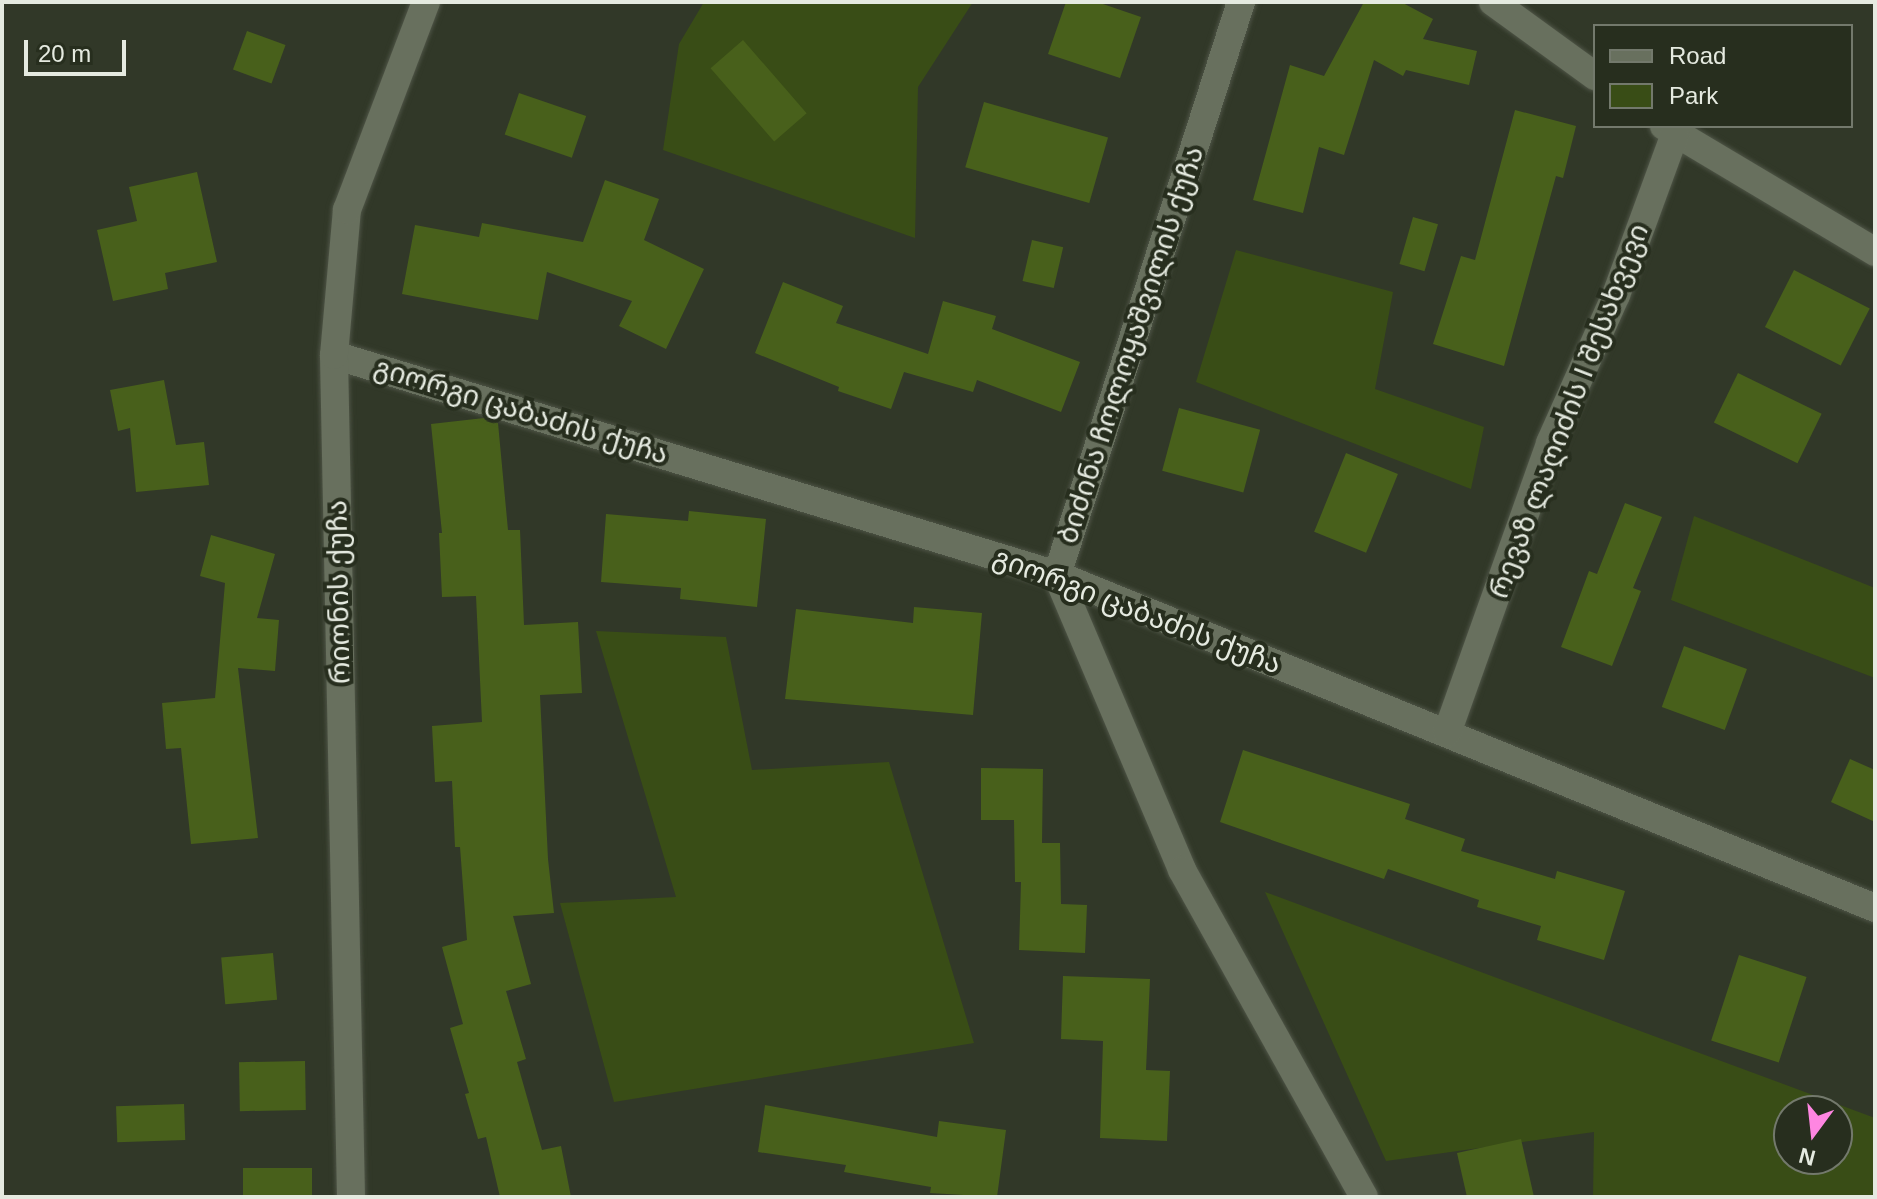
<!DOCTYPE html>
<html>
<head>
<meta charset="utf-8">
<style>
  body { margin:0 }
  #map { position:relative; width:1877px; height:1199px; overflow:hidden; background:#313828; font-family:Helvetica,"Noto Sans Georgian",sans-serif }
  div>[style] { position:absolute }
  .green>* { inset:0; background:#394d16 }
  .building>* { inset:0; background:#48601b; transform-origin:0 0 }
  .roads { filter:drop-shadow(0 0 2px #4e5446) drop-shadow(0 0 2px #4e5446) }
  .minor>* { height:28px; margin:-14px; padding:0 14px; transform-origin:14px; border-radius:14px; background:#68705e }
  span { translate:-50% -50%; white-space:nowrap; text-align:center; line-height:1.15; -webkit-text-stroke:8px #272e1e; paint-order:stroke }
  .street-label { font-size:28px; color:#e5eae0 }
  .frame { position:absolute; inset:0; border:4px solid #e5eae0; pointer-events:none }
  .legend { position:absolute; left:1593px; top:24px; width:260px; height:104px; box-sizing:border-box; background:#272e1e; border:2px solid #73796c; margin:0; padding:10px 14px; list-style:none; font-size:24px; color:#e5eae0 }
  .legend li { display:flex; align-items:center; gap:16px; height:40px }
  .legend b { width:40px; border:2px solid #73796c }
  .north { position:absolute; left:1773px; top:1095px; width:80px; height:80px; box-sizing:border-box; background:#272e1e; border:2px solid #73796c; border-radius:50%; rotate:195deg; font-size:22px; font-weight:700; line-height:32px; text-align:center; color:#e5eae0 }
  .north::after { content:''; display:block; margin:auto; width:28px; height:36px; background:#fe86e1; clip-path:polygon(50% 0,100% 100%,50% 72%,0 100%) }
  .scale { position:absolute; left:24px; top:40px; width:102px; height:36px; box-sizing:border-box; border:4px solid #e5eae0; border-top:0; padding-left:10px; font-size:24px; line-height:28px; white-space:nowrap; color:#e5eae0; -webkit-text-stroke:6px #272e1e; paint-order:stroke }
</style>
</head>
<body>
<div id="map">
  <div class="green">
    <i style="clip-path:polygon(704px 2px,973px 2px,918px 87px,915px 238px,663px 150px,679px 44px)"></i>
    <i style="clip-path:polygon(1236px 250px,1393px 292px,1375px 389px,1484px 427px,1471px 489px,1196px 382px)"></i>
    <i style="clip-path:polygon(1694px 516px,1875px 588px,1875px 678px,1671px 600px)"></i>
    <i style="clip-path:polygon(596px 631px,726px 637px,752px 770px,889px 762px,974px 1043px,614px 1102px,560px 903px,676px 897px)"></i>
    <i style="clip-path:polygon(evenodd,1265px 892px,1875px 1118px,1875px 1197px,1593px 1197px,1594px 1132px,1386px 1161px,1265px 892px,1789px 1111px,1837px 1111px,1837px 1159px,1789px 1159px,1789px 1111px)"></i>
  </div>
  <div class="building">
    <i style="clip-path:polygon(1066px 2px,1097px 2px,1141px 17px,1120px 78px,1048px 54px)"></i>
    <i style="clip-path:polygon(1364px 2px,1401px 2px,1433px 19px,1423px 39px,1477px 51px,1469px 85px,1406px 70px,1403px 76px,1374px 60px,1344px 155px,1319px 147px,1303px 213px,1253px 200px,1290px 65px,1324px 76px)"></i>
    <i style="left:247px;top:31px;width:41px;height:41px;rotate:20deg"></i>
    <i style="left:743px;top:40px;width:97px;height:43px;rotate:49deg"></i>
    <i style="left:519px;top:93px;width:71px;height:44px;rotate:19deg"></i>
    <i style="left:984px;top:102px;width:129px;height:68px;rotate:16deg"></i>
    <i style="clip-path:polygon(1515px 110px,1576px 126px,1563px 178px,1556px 176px,1504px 366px,1433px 344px,1461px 256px,1475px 260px)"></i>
    <i style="clip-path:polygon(197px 172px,217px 262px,165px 273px,168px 289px,113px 301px,97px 230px,137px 221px,129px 187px)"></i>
    <i style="clip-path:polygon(605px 180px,659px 199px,644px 240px,704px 269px,666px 349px,619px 326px,632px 301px,547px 272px,538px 320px,402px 294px,415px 225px,479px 237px,482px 223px,583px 242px)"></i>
    <i style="left:1413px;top:217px;width:26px;height:49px;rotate:16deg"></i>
    <i style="left:1032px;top:240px;width:32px;height:42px;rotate:13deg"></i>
    <i style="left:1794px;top:270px;width:85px;height:64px;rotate:27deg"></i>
    <i style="clip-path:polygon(783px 282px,843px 306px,836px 323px,928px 354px,943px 301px,996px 316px,992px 329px,1080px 362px,1061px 412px,977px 380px,973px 392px,904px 372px,891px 409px,838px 391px,839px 387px,755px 353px)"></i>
    <i style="left:1738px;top:373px;width:93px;height:55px;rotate:26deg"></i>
    <i style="clip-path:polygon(164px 380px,176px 445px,204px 442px,209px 485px,136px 492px,130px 428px,118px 431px,110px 390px)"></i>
    <i style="left:1179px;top:408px;width:84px;height:65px;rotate:15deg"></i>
    <i style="clip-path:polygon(484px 418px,498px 423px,508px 530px,520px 530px,524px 625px,578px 622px,582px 693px,540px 695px,548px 859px,554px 913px,513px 916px,531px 984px,506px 991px,526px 1059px,517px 1062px,542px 1150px,561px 1146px,571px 1197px,500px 1197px,486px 1137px,478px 1139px,465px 1094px,469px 1093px,450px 1028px,463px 1024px,442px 947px,467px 940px,460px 847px,455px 847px,452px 781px,435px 782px,432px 726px,482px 722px,476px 596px,442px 597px,439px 533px,442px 533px,431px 424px)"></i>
    <i style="left:1346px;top:453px;width:56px;height:85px;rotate:22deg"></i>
    <i style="clip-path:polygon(1625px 503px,1662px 517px,1633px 588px,1641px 591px,1612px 666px,1561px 647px,1589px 571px,1597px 574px)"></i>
    <i style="clip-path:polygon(689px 511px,766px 519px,757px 607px,680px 599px,681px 588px,601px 582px,606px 514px,688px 521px)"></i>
    <i style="clip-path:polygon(211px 535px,275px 554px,257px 618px,279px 620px,275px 671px,238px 668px,258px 838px,191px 844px,181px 748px,166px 749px,162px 703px,215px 698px,225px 583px,200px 576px)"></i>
    <i style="clip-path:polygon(914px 607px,982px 613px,973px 715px,785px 699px,796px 609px,913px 623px)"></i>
    <i style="left:1684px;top:646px;width:67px;height:65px;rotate:20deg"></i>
    <i style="clip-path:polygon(1243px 750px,1410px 804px,1405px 819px,1465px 839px,1461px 851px,1555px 879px,1557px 871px,1625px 891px,1604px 960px,1537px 940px,1541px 926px,1477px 907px,1479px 900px,1388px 869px,1384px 879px,1220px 822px)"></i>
    <i style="clip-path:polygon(1850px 759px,1875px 770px,1875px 822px,1831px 802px)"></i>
    <i style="clip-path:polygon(981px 768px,1043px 769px,1042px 843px,1060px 843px,1061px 904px,1087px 905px,1085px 953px,1019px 950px,1021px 882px,1015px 882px,1014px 820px,981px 820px)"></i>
    <i style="left:273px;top:953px;width:47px;height:52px;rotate:85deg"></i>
    <i style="left:1739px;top:955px;width:71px;height:90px;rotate:18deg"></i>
    <i style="clip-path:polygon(1063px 976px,1150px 979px,1146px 1070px,1170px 1071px,1167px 1141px,1100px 1138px,1103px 1041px,1061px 1039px)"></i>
    <i style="left:305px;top:1061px;width:49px;height:66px;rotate:89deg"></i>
    <i style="left:184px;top:1104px;width:36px;height:68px;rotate:88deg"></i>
    <i style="clip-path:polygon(765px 1105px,937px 1137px,939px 1121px,1006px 1130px,997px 1197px,930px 1193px,931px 1187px,844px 1172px,846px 1165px,758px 1152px)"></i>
    <i style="clip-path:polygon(1521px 1139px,1534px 1197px,1467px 1197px,1457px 1153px)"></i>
    <i style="left:243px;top:1168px;width:69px;height:29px"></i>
  </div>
  <div class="roads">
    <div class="minor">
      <i style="left:1241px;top:2px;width:602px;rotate:107.8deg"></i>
      <i style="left:1057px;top:575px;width:320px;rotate:67deg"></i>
      <i style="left:1182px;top:870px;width:374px;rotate:60.9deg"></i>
      <i style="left:1493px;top:2px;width:126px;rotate:36deg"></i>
      <i style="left:1664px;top:126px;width:246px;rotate:30.8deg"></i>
      <i style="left:334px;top:355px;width:756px;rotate:16.92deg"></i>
      <i style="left:1057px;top:575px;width:883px;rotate:22.15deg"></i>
      <i style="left:1447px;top:733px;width:308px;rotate:-70.4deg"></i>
      <i style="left:1550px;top:443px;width:162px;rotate:-66deg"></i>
      <i style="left:1616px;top:295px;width:171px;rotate:-69.9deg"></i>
      <i style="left:351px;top:1197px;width:842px;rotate:-91.16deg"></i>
      <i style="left:334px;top:355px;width:146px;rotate:-84.9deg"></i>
      <i style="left:347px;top:210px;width:222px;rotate:-69.2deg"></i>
    </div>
  </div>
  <div class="street-label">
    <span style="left:1131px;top:345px;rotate:-72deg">ბიძინა ჩოლოყაშვილის ქუჩა</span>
    <span style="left:521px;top:411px;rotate:17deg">გიორგი ცაბაძის ქუჩა</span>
    <span style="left:1569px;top:411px;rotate:-69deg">რევაზ ლაღიძის I შესახვევი</span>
    <span style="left:339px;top:592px;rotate:-91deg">რიონის ქუჩა</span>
    <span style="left:1137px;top:611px;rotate:21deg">გიორგი ცაბაძის ქუჩა</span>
  </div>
  <div class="frame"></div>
  <ul class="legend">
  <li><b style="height:10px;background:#68705e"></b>Road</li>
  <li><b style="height:22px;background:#394d16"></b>Park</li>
  </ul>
  <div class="north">N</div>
  <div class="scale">20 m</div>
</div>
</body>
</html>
